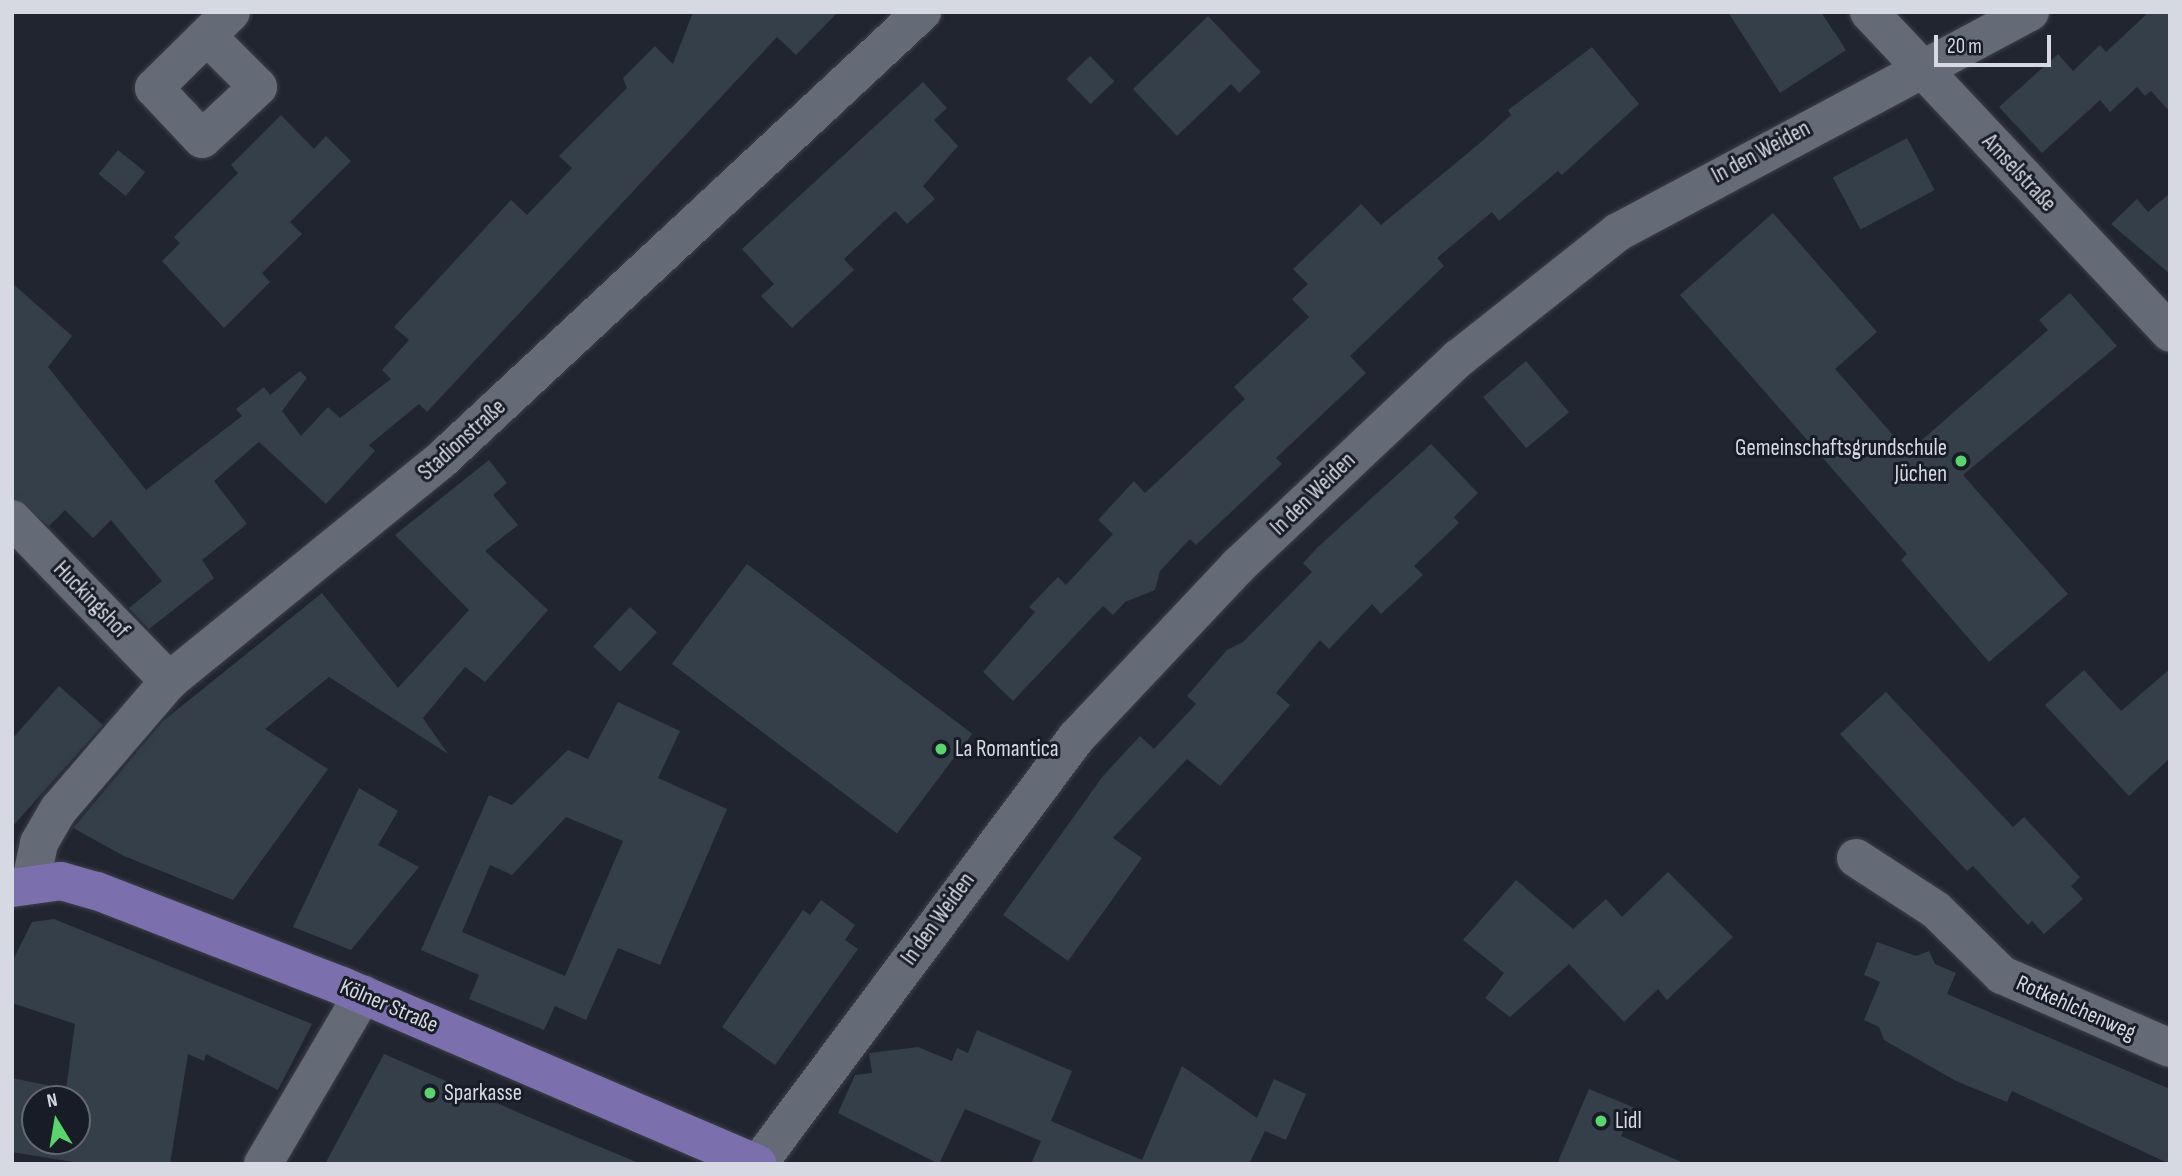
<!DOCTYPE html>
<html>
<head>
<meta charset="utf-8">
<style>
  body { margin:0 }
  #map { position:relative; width:2182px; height:1176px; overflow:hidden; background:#212530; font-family:"Sofia Sans Condensed",sans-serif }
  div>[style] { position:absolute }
  .building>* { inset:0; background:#343f49; transform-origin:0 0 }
  .roads { filter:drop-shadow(0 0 2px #3c3f48) drop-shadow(0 0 2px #3c3f48) }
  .minor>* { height:38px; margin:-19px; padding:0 19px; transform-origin:19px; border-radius:19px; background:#656a77 }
  .major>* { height:38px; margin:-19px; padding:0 19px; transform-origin:19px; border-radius:19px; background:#7c6fae }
  .dots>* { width:19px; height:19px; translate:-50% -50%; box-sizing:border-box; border:4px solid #181c26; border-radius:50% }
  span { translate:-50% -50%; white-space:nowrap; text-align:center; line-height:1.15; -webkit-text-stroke:6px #181c26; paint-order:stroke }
  .street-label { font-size:23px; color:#d6d9e1 }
  .poi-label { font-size:23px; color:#d6d9e1 }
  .right { translate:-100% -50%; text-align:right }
  .left { translate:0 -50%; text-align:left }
  .frame { position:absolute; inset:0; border:14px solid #d6d9e1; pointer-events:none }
  .north { position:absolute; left:21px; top:1085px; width:70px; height:70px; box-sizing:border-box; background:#181c26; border:2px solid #646871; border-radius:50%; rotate:349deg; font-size:19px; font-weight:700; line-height:28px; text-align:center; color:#d6d9e1 }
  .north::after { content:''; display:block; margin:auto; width:24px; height:32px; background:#5ad56e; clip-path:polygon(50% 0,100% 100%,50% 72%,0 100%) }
  .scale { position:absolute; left:1934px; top:35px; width:117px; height:32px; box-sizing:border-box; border:4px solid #d6d9e1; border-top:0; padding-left:9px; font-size:21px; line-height:24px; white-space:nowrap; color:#d6d9e1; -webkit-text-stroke:5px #181c26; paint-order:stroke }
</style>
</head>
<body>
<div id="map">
  <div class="building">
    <i style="clip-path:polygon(693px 12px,838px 12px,796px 55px,777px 37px,427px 412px,419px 404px,369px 445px,375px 451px,326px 504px,259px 442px,214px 481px,247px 524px,202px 560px,214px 578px,149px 629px,129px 608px,162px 581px,111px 520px,93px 538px,65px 510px,49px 526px,12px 498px,12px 283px,72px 336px,48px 367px,146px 490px,242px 416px,236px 409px,264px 387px,270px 395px,300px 371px,307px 378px,282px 411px,301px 436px,328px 407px,340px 418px,391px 379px,382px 370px,409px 340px,394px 327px,511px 200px,527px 215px,572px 168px,559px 156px,627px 88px,623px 78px,655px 46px,673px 64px)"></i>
    <i style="clip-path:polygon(1728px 12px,1821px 12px,1846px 50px,1780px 93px)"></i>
    <i style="clip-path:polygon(2149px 12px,2170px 12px,2170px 112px,2151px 91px,2145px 96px,2137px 87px,2110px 112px,2100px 100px,2042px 153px,1999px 107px,2058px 54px,2073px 71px,2100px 45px,2106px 52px)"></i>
    <i style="clip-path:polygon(1208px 16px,1261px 72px,1239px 93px,1231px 84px,1177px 136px,1133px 89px)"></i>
    <i style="clip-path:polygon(1592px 47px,1639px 104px,1562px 175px,1558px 171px,1499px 221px,1492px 212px,1437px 258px,1444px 266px,1350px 356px,1366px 373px,1276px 458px,1282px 464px,1196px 545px,1190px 539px,1160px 571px,1155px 590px,1125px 602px,1113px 615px,1103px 606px,1013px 701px,983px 672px,1035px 612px,1029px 607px,1058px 577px,1066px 585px,1113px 534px,1098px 520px,1134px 481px,1145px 493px,1245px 399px,1234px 387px,1309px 317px,1292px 299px,1308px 284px,1293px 269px,1361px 204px,1381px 225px,1480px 143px,1511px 115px,1508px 110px)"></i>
    <i style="left:1090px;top:56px;width:35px;height:33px;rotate:46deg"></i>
    <i style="clip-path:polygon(923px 82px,947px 108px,934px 120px,958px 146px,923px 186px,935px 199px,907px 224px,895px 211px,844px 259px,854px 270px,792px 328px,761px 296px,774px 284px,742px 249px)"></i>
    <i style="clip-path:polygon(281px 115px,314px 149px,326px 136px,351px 161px,290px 222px,302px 234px,262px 273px,270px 282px,224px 328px,162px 261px,180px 243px,174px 237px,238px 173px,231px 165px)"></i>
    <i style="left:1907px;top:138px;width:59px;height:84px;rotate:62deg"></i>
    <i style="left:118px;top:150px;width:35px;height:31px;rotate:39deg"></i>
    <i style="clip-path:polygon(2170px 193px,2170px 274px,2111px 224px,2137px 199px,2148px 212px)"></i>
    <i style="clip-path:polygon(1773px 213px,1877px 332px,1835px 369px,1908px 452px,2048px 330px,2039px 320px,2070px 293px,2117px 346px,1963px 475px,2068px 594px,1989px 662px,1901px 560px,1907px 554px,1680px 295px)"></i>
    <i style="left:1526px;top:361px;width:67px;height:56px;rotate:50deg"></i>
    <i style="clip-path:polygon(1431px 444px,1478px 493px,1454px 517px,1459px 523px,1414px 566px,1423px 575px,1381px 614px,1372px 604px,1329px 649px,1320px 640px,1276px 693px,1290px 705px,1220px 786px,1187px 759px,1113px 838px,1142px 858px,1068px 961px,1003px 915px,1103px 776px,1140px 736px,1154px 749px,1196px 704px,1187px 696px,1227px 650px,1243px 642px,1312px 572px,1303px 563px,1318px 547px)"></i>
    <i style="clip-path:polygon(489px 460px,507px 483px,493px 495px,518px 525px,485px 551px,548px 610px,485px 682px,465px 667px,423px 718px,448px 754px,329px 677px,265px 729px,328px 769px,233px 900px,124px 856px,73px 828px,163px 721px,322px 593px,398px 688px,469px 610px,395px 535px)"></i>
    <i style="left:747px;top:564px;width:282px;height:125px;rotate:37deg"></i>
    <i style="left:630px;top:607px;width:37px;height:54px;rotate:43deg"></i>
    <i style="clip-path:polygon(2170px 669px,2170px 758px,2129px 796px,2045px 705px,2084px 670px,2121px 711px)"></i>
    <i style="clip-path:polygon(59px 686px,103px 725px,12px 827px,12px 739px)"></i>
    <i style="clip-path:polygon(1886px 692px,2013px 827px,2024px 817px,2080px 877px,2071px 886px,2083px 899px,2044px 934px,2032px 921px,2028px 925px,1973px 866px,1967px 871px,1840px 734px)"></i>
    <i style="clip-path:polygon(evenodd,618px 702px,680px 731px,658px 778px,727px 809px,660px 965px,618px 948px,586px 1020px,555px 1006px,544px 1030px,469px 999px,479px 975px,421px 950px,489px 795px,512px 805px,568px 750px,588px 759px,618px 702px,566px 817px,623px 841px,565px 976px,462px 932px,490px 865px,512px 875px,566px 817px)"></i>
    <i style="clip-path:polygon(359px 788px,398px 811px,378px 845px,419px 867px,351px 950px,293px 927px)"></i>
    <i style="clip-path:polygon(1668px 872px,1733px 937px,1667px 1000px,1658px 989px,1624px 1022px,1569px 964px,1510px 1017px,1485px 998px,1504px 973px,1463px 940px,1516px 880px,1573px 929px,1606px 899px,1622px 917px)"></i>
    <i style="clip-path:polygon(821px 900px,855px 925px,845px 940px,858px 949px,775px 1065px,722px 1027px,803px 910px,810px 915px)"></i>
    <i style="clip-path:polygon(evenodd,54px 919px,312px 1024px,278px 1090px,206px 1054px,204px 1061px,188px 1054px,170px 1164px,86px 1164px,12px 1152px,12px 1078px,66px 1089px,75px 1024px,12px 1003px,12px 962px,32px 922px,54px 919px,35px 1099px,77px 1099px,77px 1141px,35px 1141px,35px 1099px)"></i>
    <i style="clip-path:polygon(1877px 942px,1916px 956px,1929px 951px,1935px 964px,1956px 973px,1947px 994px,2170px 1089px,2170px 1164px,2012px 1091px,2007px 1102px,1956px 1081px,1884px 1040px,1879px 1027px,1864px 1020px,1880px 982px,1864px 975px)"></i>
    <i style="clip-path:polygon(977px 1030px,1072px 1071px,1051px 1121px,1142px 1160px,1182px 1066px,1257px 1118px,1274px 1079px,1306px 1094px,1286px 1140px,1265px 1131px,1249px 1164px,1031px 1164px,1041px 1141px,965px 1109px,939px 1164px,838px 1113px,855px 1075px,872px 1073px,869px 1053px,918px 1047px,952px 1061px,957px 1048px,968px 1053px)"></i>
    <i style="clip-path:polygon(384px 1054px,538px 1121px,641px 1164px,325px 1164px)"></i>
    <i style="clip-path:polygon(1589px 1089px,1633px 1107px,1621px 1136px,1686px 1164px,1557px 1164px)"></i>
  </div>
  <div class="roads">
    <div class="minor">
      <i style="left:1869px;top:12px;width:440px;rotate:46.8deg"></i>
      <i style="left:207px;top:36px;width:72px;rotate:45deg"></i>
      <i style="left:258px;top:87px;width:76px;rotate:137.1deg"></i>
      <i style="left:202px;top:139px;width:70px;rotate:-133.3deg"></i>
      <i style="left:154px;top:88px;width:108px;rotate:-44.6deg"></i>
      <i style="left:12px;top:519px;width:226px;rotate:45.9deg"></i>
      <i style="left:1856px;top:858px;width:95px;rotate:33deg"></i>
      <i style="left:1936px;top:910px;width:93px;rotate:44.6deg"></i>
      <i style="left:2002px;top:975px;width:183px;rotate:23.5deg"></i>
      <i style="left:31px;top:881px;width:39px;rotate:-78deg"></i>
      <i style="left:39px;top:843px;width:39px;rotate:-60deg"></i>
      <i style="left:59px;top:809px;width:169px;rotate:-49.3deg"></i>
      <i style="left:169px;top:681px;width:349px;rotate:-39.1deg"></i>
      <i style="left:440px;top:461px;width:659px;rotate:-42.97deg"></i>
      <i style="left:263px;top:1164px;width:197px;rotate:-59.5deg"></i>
      <i style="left:758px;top:1164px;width:532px;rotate:-53.26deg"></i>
      <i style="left:1076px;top:738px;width:236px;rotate:-46.7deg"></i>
      <i style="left:1238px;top:566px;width:303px;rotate:-43.3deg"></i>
      <i style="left:1459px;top:358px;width:203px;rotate:-38.4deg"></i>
      <i style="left:1618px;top:232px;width:467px;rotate:-28.1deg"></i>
    </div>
    <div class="major">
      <i style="left:12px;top:888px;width:49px;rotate:-8.1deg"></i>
      <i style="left:61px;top:881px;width:37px;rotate:16deg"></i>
      <i style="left:97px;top:891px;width:263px;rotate:21.2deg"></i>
      <i style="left:342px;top:986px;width:452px;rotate:23.2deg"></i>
    </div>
  </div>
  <div class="dots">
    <i style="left:1961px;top:461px;background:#5ad56e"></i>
    <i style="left:941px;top:749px;background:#5ad56e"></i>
    <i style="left:430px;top:1093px;background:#5ad56e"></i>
    <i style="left:1601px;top:1121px;background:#5ad56e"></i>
  </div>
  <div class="street-label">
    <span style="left:1761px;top:152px;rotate:-28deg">In den Weiden</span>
    <span style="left:2019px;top:173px;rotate:47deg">Amselstraße</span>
    <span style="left:462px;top:440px;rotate:-42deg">Stadionstraße</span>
    <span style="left:1313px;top:494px;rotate:-44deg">In den Weiden</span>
    <span style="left:91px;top:600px;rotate:46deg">Huckingshof</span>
    <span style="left:938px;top:919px;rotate:-54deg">In den Weiden</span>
    <span style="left:389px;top:1006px;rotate:23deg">Kölner Straße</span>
    <span style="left:2076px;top:1008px;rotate:24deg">Rotkehlchenweg</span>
  </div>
  <div class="poi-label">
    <span class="right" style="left:1947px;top:461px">Gemeinschaftsgrundschule<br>Jüchen</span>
    <span class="left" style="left:955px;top:749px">La Romantica</span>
    <span class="left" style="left:444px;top:1093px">Sparkasse</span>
    <span class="left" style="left:1615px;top:1121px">Lidl</span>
  </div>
  <div class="frame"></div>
  <div class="north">N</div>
  <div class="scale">20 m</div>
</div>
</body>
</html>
